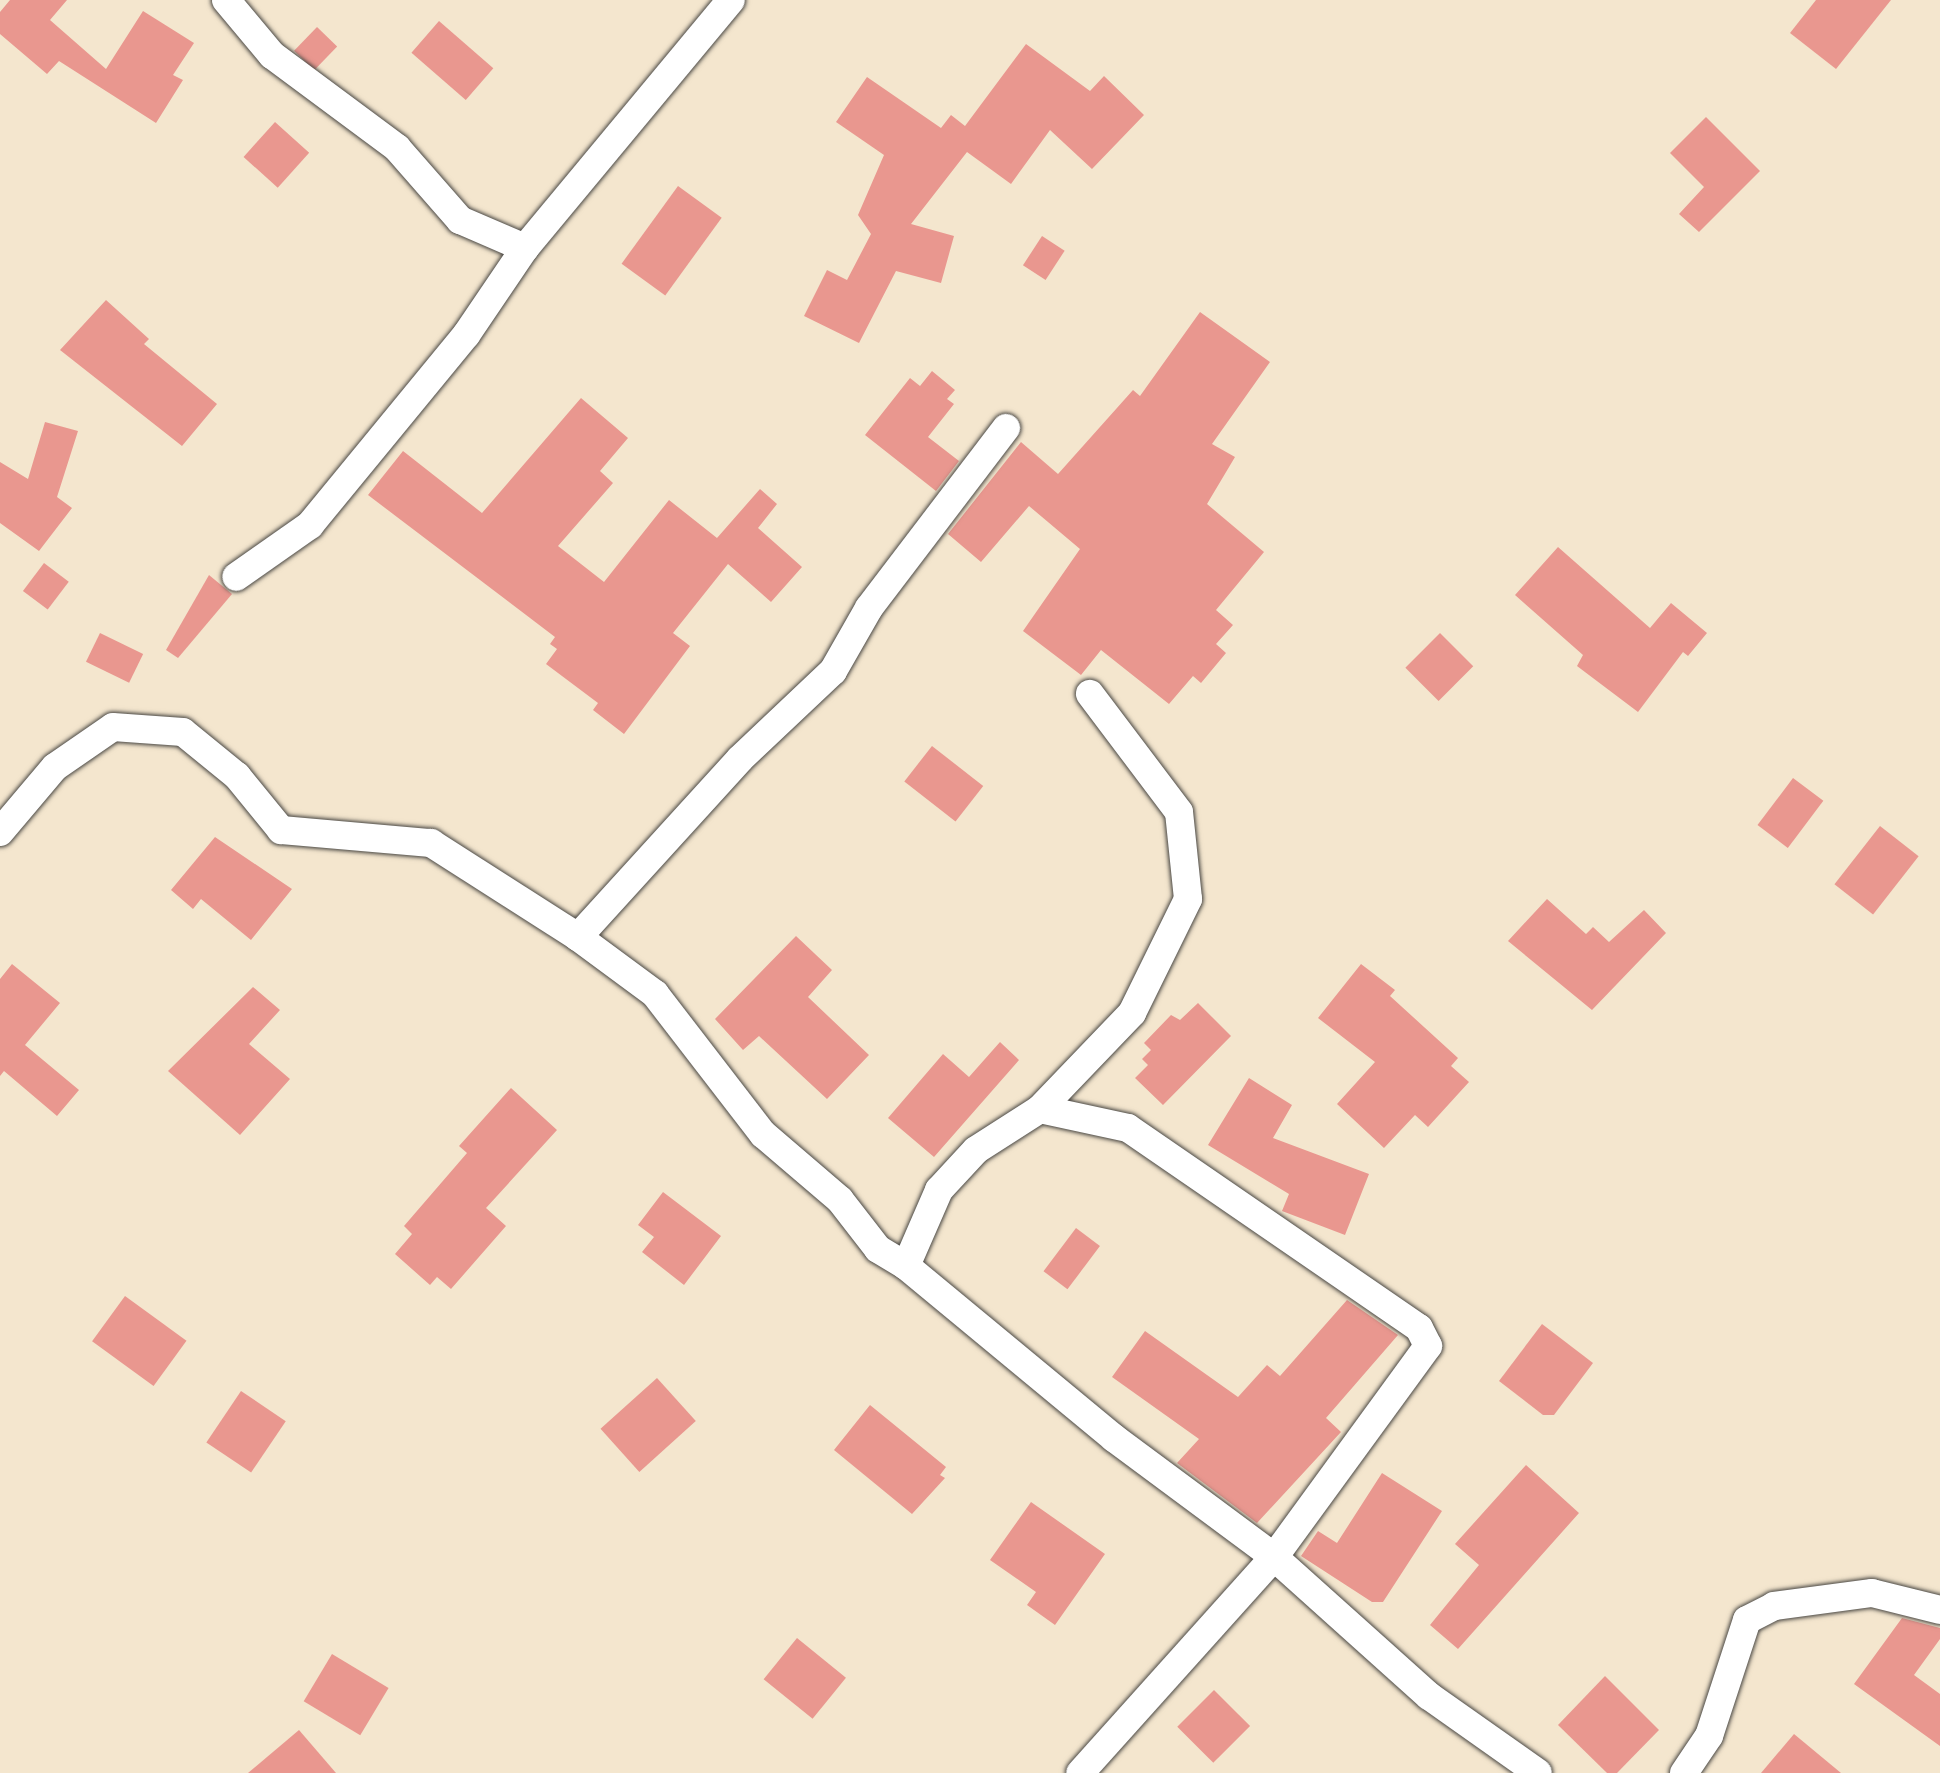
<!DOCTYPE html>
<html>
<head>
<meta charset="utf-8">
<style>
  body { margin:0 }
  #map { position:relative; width:1940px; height:1773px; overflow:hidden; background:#f4e6ce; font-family:"Gentium Book Plus",serif }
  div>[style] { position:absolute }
  .building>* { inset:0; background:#e9978f; transform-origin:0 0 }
  .roads { filter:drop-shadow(0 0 2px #494743) drop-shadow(0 0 2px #494743) }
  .street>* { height:28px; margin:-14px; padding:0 14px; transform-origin:14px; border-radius:14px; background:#fff }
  span { translate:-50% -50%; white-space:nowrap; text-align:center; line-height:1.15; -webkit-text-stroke:9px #fff; paint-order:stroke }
</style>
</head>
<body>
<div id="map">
  <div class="building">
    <i style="clip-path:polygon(10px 0,67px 0,50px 20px,106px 69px,143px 11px,194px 43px,173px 75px,183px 80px,156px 123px,59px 61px,47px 74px,0 34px,0 12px)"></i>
    <i style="clip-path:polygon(1816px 0,1891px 0,1836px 69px,1790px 33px)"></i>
    <i style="left:439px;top:21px;width:72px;height:42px;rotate:41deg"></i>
    <i style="left:317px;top:27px;width:28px;height:33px;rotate:44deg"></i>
    <i style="clip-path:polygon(1026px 44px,1090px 91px,1104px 76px,1144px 115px,1092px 169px,1050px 130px,1011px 184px,967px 152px,911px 224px,954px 236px,941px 283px,896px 271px,859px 343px,804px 316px,827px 270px,847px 280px,871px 234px,858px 215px,884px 155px,836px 122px,867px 77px,941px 128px,951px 115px,965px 126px)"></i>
    <i style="clip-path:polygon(1706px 117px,1760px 171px,1699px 232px,1679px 214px,1704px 187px,1670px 153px)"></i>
    <i style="left:275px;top:122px;width:46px;height:47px;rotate:42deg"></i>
    <i style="left:678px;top:186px;width:54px;height:96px;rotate:36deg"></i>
    <i style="left:1042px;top:236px;width:27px;height:35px;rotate:33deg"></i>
    <i style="clip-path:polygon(106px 300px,149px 339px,144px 344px,217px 404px,182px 446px,60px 350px)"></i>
    <i style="clip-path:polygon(1200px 312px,1270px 362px,1212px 444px,1235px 457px,1207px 504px,1264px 552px,1216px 610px,1233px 625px,1216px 644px,1226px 653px,1201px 683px,1193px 676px,1169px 704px,1101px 650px,1081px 675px,1023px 631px,1080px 549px,1029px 506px,981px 562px,948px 534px,1021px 442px,1058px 474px,1133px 390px,1140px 396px)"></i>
    <i style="clip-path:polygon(932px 371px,955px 390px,947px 399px,954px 404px,928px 437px,959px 461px,936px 491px,865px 435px,910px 378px,920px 386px)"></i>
    <i style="clip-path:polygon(581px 398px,628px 438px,600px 471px,613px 483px,558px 546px,604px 582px,669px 500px,717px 538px,760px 489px,777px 504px,758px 528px,802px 567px,771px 602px,728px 564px,673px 633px,690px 646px,624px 734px,593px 710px,598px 703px,546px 664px,557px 649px,550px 644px,555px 637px,368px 495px,403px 451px,482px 513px)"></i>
    <i style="clip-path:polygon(45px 422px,78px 431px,57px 497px,72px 508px,39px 551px,0 523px,0 462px,28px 479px)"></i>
    <i style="clip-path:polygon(1558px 547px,1650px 628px,1671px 603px,1707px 633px,1688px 656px,1683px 652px,1638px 712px,1577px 666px,1583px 655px,1515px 595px)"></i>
    <i style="left:44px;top:563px;width:31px;height:35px;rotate:37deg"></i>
    <i style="clip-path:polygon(209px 575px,232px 594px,178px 658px,166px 650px)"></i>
    <i style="left:100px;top:633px;width:48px;height:32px;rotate:26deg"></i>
    <i style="left:1440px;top:633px;width:47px;height:49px;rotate:45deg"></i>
    <i style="left:932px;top:746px;width:65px;height:45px;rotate:38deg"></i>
    <i style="left:1793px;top:778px;width:38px;height:59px;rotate:37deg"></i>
    <i style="left:1880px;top:826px;width:49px;height:74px;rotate:38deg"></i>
    <i style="clip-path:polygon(215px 837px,292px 889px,251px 940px,201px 899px,193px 909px,171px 890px)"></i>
    <i style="clip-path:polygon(1547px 899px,1586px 934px,1593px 927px,1609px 942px,1644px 910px,1666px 933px,1592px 1010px,1508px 941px)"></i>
    <i style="clip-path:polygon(796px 936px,832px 970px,808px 997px,869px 1055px,827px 1099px,759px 1036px,743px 1050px,715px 1019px)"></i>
    <i style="clip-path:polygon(12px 964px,60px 1003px,25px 1045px,79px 1090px,57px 1116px,4px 1071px,0 1076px,0 979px)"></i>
    <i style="clip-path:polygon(1361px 964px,1395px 990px,1390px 996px,1458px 1058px,1451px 1066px,1469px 1082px,1428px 1127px,1415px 1115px,1384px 1148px,1337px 1104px,1375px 1062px,1318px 1018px)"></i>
    <i style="clip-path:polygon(253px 987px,280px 1010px,249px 1044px,290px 1079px,240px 1135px,168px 1071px)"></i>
    <i style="clip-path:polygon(1198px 1003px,1231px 1036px,1163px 1105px,1135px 1078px,1148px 1065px,1142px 1059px,1151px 1050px,1144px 1043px,1171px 1015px,1180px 1020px)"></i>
    <i style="clip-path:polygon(1000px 1042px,1019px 1060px,934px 1157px,888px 1118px,943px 1054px,969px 1077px)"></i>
    <i style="clip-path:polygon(1249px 1078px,1292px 1105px,1273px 1138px,1369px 1174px,1345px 1235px,1282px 1211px,1289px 1194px,1208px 1145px)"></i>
    <i style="clip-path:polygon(511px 1088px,557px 1130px,486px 1208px,506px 1226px,451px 1289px,437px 1277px,430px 1285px,395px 1254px,412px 1234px,404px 1226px,467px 1153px,459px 1146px)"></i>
    <i style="clip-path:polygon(663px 1192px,721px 1236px,684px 1285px,642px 1252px,654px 1237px,638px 1225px)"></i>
    <i style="left:1076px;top:1228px;width:30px;height:54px;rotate:37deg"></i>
    <i style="left:125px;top:1296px;width:76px;height:56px;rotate:36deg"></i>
    <i style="clip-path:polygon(1347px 1300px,1398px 1335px,1326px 1418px,1341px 1432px,1257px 1523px,1177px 1463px,1199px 1439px,1112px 1377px,1145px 1331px,1238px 1397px,1267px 1365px,1280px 1376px)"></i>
    <i style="clip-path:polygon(1542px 1324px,1593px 1363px,1554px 1415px,1543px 1415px,1499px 1381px)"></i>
    <i style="left:657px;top:1378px;width:58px;height:76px;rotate:48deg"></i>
    <i style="left:241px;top:1391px;width:54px;height:62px;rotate:34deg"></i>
    <i style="clip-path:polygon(870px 1405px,946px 1467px,940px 1475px,945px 1478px,912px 1514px,834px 1450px)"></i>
    <i style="clip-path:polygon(1526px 1465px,1579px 1513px,1458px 1649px,1430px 1625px,1479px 1565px,1455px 1544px)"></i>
    <i style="clip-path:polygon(1382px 1473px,1442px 1511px,1383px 1602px,1372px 1602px,1301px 1556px,1318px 1531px,1337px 1543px)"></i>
    <i style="clip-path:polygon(1031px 1502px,1105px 1554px,1055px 1625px,1027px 1605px,1036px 1592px,990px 1560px)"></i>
    <i style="clip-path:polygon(1902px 1618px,1940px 1628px,1940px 1639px,1914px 1675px,1940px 1694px,1940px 1746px,1854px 1684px)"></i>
    <i style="left:797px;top:1638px;width:63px;height:53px;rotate:39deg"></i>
    <i style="left:332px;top:1654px;width:66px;height:55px;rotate:31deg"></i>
    <i style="clip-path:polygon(1605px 1676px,1659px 1730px,1617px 1773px,1607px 1773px,1558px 1725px)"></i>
    <i style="left:1214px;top:1690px;width:51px;height:52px;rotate:45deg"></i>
    <i style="clip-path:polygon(299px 1730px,336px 1773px,248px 1773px)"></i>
    <i style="clip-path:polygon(1794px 1734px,1841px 1773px,1761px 1773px)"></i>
  </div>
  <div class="roads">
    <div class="street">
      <i style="left:226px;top:0;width:72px;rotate:50.1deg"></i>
      <i style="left:272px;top:55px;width:156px;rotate:36.6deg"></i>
      <i style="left:397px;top:148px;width:96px;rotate:48.8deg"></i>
      <i style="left:460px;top:220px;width:71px;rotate:23.3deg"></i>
      <i style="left:525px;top:248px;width:105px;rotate:124.1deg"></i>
      <i style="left:466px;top:335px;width:246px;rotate:129.4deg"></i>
      <i style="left:310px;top:525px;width:90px;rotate:144.9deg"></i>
      <i style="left:525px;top:248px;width:322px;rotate:-50.3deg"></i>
      <i style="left:1006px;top:428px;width:226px;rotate:127.3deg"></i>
      <i style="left:869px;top:608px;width:73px;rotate:119.7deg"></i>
      <i style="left:833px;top:671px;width:128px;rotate:136.6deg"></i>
      <i style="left:740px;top:759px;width:241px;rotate:132.3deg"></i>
      <i style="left:578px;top:937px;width:96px;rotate:36.5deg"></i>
      <i style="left:655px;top:994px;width:177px;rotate:52.4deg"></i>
      <i style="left:763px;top:1134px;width:101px;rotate:40.6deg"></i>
      <i style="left:840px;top:1200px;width:62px;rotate:52.2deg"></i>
      <i style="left:878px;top:1249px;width:33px;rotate:31deg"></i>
      <i style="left:906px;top:1266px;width:83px;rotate:-66.5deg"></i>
      <i style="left:939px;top:1190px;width:54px;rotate:-47.2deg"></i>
      <i style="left:976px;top:1150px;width:76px;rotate:-32.6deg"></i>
      <i style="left:1040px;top:1109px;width:133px;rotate:-46.2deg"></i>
      <i style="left:1132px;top:1013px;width:127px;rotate:-63.8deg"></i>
      <i style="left:1188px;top:899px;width:87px;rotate:-95.9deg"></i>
      <i style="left:1179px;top:812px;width:148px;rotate:-127deg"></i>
      <i style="left:0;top:832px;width:85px;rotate:-49.8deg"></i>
      <i style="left:55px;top:767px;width:70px;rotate:-34.6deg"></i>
      <i style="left:113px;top:727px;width:70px;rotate:4.1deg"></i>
      <i style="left:183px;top:732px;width:70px;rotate:39.2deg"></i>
      <i style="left:237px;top:776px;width:70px;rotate:50.8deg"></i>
      <i style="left:281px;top:830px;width:151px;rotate:5deg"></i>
      <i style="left:431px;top:843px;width:174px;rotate:32.6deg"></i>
      <i style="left:1040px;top:1109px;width:90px;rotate:12.2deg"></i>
      <i style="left:1128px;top:1128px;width:353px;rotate:34.5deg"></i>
      <i style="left:1419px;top:1328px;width:20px;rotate:63deg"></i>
      <i style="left:1428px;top:1346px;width:261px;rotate:126.1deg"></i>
      <i style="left:1274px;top:1557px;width:290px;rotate:131.9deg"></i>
      <i style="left:906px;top:1266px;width:270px;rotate:39.6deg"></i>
      <i style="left:1114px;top:1438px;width:199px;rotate:36.6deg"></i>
      <i style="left:1274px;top:1557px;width:208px;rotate:41.9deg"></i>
      <i style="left:1429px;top:1696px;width:133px;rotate:35.2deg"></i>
      <i style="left:1684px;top:1773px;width:45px;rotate:-56deg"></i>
      <i style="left:1709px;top:1736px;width:122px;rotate:-71.9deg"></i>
      <i style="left:1747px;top:1620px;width:30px;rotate:-27deg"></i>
      <i style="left:1774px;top:1606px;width:99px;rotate:-7.6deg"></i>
      <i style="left:1872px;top:1593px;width:70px;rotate:14deg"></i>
    </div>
  </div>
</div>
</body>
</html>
